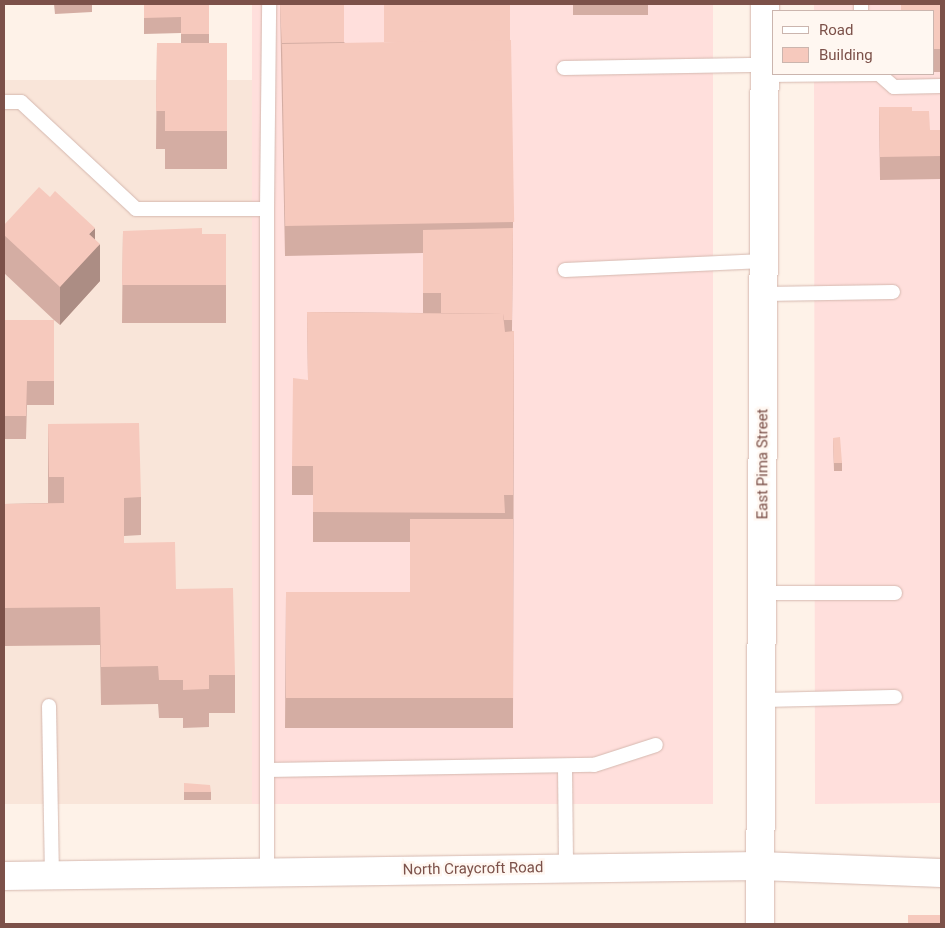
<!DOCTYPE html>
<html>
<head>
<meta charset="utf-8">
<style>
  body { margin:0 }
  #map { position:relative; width:945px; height:928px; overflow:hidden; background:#fef2e8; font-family:Roboto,sans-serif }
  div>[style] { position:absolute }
  .residential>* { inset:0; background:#f9e5d9; transform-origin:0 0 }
  .commercial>* { inset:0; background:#ffdfdc; transform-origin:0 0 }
  .roads { filter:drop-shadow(0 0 1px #d5b8af) drop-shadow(0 0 1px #d5b8af) }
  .lane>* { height:14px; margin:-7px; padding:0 7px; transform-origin:7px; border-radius:7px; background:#fff }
  .secondary>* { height:28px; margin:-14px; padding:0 14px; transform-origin:14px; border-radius:14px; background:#fff }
  .wall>* { inset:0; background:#d4ada3; transform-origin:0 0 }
  .shaded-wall>* { inset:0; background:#ac8d84 }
  .building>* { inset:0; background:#f6c9bd; transform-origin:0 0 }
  span { translate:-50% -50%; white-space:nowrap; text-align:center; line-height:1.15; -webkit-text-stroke:5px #fff7f1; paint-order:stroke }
  .street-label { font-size:15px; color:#7c5149 }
  .frame { position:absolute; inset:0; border:5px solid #7c5149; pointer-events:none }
  .legend { position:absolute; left:772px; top:10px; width:162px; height:65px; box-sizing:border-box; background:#fff7f1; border:1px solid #cbb5ae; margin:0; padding:6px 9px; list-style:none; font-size:15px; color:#7c5149 }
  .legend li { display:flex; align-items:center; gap:10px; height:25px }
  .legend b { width:25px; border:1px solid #cbb5ae }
</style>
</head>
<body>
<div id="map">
  <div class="residential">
    <i style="left:4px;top:80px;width:248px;height:724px"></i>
  </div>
  <div class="commercial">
    <i style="left:252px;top:4px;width:461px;height:800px"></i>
    <i style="clip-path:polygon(814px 4px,941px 4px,941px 803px,815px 804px,814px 74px,934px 74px,934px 11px,814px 11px)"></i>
  </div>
  <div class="roads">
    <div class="lane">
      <i style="left:861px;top:11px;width:7px;rotate:-90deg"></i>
      <i style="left:564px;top:68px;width:201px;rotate:-0.9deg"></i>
      <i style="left:765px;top:75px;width:114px;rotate:-0.5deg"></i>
      <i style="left:879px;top:74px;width:20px;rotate:41deg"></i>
      <i style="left:894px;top:87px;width:47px;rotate:-1.2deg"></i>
      <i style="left:4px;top:102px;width:17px"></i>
      <i style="left:21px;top:102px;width:157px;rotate:42.9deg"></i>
      <i style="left:136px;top:209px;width:131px"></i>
      <i style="left:267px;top:209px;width:663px;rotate:90deg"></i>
      <i style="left:267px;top:209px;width:205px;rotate:-89.4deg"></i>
      <i style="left:565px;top:270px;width:199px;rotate:-2.6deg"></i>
      <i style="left:764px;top:294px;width:129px;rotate:-0.9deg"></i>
      <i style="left:762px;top:593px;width:133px"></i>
      <i style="left:761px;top:700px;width:134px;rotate:-1.3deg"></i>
      <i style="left:49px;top:706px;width:169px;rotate:89deg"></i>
      <i style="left:565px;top:766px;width:102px;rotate:89.4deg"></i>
      <i style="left:267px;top:770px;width:327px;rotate:-0.9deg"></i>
      <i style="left:594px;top:765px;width:65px;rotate:-17.9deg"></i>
    </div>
    <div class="secondary">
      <i style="left:4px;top:876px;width:756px;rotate:-0.76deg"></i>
      <i style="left:760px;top:866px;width:181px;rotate:2.2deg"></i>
      <i style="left:760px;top:924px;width:920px;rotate:-89.69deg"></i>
    </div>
  </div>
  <div class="wall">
    <i style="clip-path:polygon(54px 4px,92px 4px,92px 12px,55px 14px)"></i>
    <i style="clip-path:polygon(144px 4px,209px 4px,209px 43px,227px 43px,227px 169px,165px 169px,165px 149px,156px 149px,157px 43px,181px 43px,181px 33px,144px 34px)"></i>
    <i style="clip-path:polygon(280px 4px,344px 4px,344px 42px,513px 222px,512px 331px,514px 331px,513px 728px,285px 728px,286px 592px,410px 592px,410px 542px,313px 542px,313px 495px,292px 495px,292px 466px,308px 380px,307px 312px,423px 313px,423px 253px,285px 256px)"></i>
    <i style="left:573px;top:4px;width:75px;height:11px"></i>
    <i style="left:941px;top:4px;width:68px;height:10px;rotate:90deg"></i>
    <i style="clip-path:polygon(879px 107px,912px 111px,930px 130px,941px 130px,941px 179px,880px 180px)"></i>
    <i style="clip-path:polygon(4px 225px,95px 239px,100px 281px,60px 325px,54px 320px,54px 405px,27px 405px,26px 439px,4px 439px,4px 320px,54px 320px,4px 273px)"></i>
    <i style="clip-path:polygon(123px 231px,202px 234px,226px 234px,226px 323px,122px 323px)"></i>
    <i style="clip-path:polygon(48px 424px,141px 497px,141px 535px,124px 536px,124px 543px,176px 589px,235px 675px,235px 713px,209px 713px,209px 727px,183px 728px,183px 718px,159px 718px,158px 704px,101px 705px,100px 645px,4px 646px,4px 504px,48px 503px)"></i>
    <i style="clip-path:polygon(833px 438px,842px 463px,842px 471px,834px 471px)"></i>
    <i style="left:184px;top:792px;width:27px;height:8px"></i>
  </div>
  <div class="shaded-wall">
    <i style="clip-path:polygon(95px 228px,95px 248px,100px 244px,100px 281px,60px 325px,60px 287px,89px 234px)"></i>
  </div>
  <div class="building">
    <i style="clip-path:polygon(144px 4px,209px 4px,209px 34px,181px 34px,181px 17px,144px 18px)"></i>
    <i style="clip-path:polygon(280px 4px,344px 4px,344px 42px,282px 43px,282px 49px)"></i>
    <i style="left:384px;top:4px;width:126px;height:38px"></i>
    <i style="clip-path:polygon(901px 4px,941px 4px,941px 49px,934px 49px,934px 11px,901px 11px)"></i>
    <i style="left:511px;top:40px;width:182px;height:229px;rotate:89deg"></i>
    <i style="clip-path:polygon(157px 43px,227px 43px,227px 131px,165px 131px,165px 111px,156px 111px)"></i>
    <i style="clip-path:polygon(879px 107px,912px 107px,912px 111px,929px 111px,930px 130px,941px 130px,941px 156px,880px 157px)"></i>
    <i style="clip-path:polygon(39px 187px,50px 197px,55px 191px,95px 228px,89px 234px,100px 244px,60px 287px,4px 235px,4px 225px)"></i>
    <i style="clip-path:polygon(202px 228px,202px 234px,226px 234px,226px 285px,122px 285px,123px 231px)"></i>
    <i style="clip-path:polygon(513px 228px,512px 320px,504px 320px,503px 314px,441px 313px,441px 293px,423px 293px,423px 230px)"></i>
    <i style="clip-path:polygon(307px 312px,503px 314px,505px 332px,514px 331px,513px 495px,504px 495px,505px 513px,313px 512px,313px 466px,292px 466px,293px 378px,308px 380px)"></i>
    <i style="clip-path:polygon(4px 320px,54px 320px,54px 381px,27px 381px,26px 416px,4px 416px)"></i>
    <i style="clip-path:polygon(139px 423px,141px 497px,124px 498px,124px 543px,175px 542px,176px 589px,233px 588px,235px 675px,209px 675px,209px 689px,183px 690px,183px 680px,159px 680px,158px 666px,101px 667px,100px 607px,4px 608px,4px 504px,64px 503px,64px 477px,49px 477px,48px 424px)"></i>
    <i style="clip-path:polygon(840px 437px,842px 463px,834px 463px,833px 438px)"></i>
    <i style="left:410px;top:519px;width:103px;height:73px"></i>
    <i style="left:286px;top:592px;width:227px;height:106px"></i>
    <i style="clip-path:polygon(184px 783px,210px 785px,211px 792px,184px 792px)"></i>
    <i style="left:908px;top:915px;width:33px;height:9px"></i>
  </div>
  <div class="street-label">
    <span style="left:763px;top:464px;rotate:-90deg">East Pima Street</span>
    <span style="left:473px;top:869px;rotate:-1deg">North Craycroft Road</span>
  </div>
  <div class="frame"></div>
  <ul class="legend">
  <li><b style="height:6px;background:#fff"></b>Road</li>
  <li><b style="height:14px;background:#f6c9bd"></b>Building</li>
  </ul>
</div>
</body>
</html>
